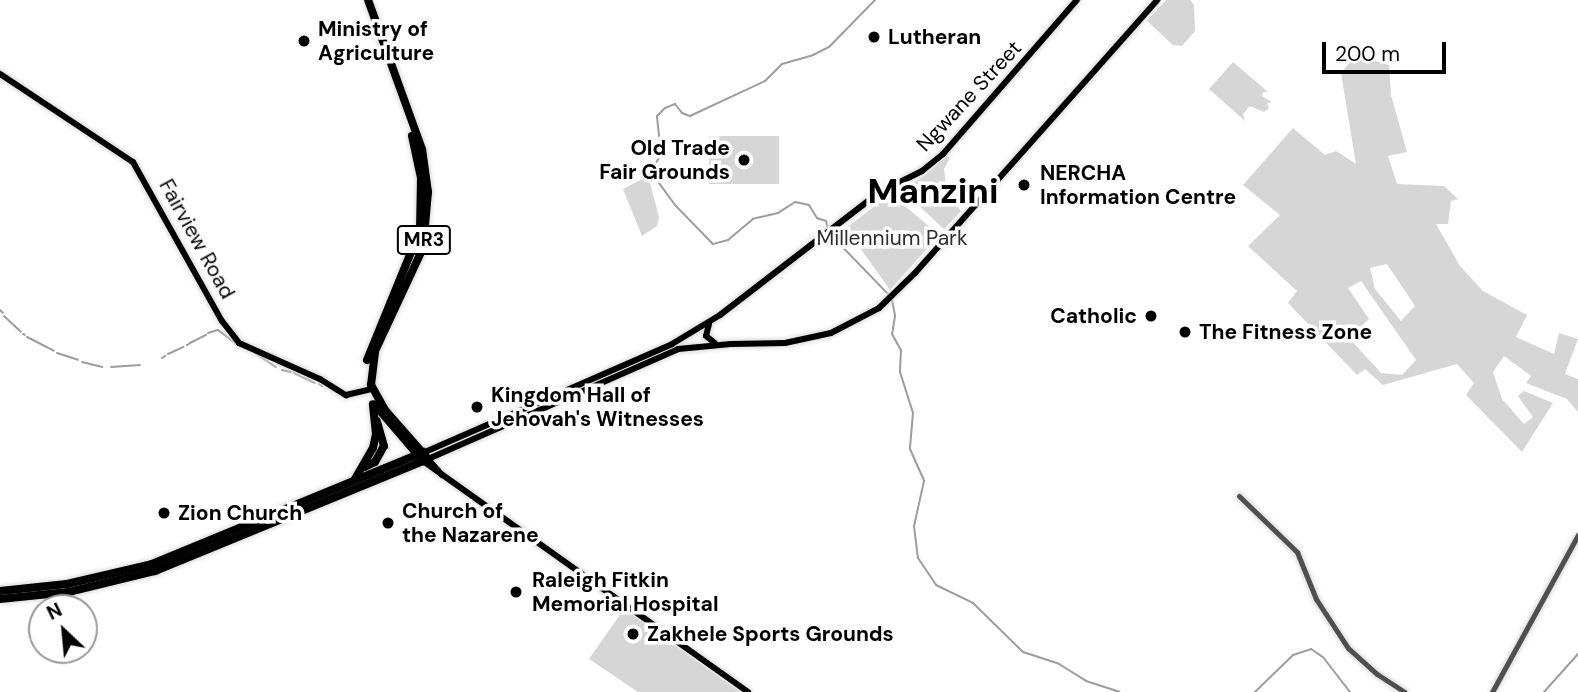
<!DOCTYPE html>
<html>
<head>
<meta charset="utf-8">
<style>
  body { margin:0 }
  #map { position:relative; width:1578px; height:692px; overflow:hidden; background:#fff; font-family:"DM Sans",sans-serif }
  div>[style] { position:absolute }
  .green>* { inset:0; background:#d6d6d6; transform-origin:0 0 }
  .stream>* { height:2px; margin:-1px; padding:0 1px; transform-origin:1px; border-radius:1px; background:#9d9d9d }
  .roads { filter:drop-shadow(0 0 2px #dbdbdb) drop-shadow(0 0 2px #dbdbdb) }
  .minor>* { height:5px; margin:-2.5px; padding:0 2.5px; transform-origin:2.5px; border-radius:2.5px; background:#4f4f4f }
  .major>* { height:6px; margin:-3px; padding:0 3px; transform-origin:3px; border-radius:3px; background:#000 }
  .highway>* { height:8px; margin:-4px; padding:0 4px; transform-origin:4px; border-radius:4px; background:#000 }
  .dots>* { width:19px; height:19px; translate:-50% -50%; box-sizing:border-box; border:4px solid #fff; border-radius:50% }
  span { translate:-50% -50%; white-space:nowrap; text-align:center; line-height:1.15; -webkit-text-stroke:7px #fff; paint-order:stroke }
  .shield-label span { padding:2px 5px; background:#fff; border:2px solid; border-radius:5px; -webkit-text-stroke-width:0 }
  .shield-label { font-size:19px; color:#000; font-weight:700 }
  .poi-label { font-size:21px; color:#000; font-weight:700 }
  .left { translate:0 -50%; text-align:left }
  .right { translate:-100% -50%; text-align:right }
  .street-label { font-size:21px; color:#000 }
  .park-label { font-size:21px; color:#2d2d2d }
  .town-label { font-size:35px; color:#000; font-weight:700 }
  .north { position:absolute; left:28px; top:594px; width:70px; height:70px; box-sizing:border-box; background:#fff; border:2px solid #999; border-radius:50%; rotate:334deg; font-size:19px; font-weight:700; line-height:28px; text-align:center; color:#000 }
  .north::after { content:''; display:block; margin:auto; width:24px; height:32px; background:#000; clip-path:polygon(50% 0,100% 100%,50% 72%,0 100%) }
  .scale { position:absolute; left:1322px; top:42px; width:124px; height:32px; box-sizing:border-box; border:4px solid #000; border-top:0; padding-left:9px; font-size:21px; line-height:24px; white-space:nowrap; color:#000; -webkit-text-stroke:5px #fff; paint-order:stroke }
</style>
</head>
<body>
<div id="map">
  <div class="green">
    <i style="clip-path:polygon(1166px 0,1190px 0,1194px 5px,1195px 31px,1182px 46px,1173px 45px,1147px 21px)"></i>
    <i style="clip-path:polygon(evenodd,1368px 59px,1389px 65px,1391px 95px,1407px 152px,1388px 156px,1397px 184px,1444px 186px,1458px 199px,1451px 201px,1448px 224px,1436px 224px,1460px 266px,1483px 291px,1527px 315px,1516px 337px,1554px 354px,1559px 333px,1578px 339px,1565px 374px,1578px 379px,1578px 412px,1567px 399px,1526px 383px,1531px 376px,1504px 356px,1493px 372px,1502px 399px,1524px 424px,1533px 417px,1518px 396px,1524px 391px,1553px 403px,1522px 452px,1466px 395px,1474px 383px,1457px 364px,1383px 385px,1365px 369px,1357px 375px,1288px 303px,1297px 291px,1248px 246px,1280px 215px,1243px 185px,1293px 128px,1325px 155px,1336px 151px,1356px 164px,1341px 73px,1352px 60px,1368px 59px,1387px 264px,1415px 306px,1401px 321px,1375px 289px,1370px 268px,1387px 264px,1368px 59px,1361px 281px,1416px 360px,1402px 375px,1381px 373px,1349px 338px,1369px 319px,1348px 288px,1361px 281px)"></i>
    <i style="clip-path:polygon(1233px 62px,1268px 92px,1263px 92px,1262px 96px,1272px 102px,1267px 103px,1269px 108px,1264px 112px,1250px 106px,1243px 114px,1245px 121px,1209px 89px)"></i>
    <i style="left:709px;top:136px;width:70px;height:48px"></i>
    <i style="clip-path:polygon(947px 156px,950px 158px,944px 169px,947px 193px,961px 211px,944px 229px,902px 190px,924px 176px)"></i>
    <i style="clip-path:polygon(648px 176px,659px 217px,657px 226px,642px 236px,623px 189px)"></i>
    <i style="clip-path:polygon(891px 194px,939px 235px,890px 290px,846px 228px)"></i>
    <i style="clip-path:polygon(624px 609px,740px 692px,638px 692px,589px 659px)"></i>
  </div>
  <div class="stream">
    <i style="left:828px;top:229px;width:8px;rotate:-104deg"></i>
    <i style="left:826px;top:221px;width:9px;rotate:-162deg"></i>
    <i style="left:817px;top:218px;width:15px;rotate:-122deg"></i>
    <i style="left:809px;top:205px;width:14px;rotate:-168deg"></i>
    <i style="left:795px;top:202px;width:20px;rotate:147deg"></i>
    <i style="left:778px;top:213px;width:26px;rotate:167deg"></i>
    <i style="left:753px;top:219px;width:33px;rotate:140deg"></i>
    <i style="left:728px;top:240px;width:16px;rotate:165deg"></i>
    <i style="left:713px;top:244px;width:54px;rotate:-134.3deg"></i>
    <i style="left:675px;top:205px;width:27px;rotate:-126deg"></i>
    <i style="left:659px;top:183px;width:19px;rotate:-102deg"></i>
    <i style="left:655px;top:164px;width:11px;rotate:-56deg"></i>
    <i style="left:661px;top:155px;width:39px;rotate:-96deg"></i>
    <i style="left:657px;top:116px;width:11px;rotate:-45deg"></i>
    <i style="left:665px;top:108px;width:11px;rotate:-22deg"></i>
    <i style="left:675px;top:104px;width:11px;rotate:52deg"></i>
    <i style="left:682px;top:113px;width:9px;rotate:21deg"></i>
    <i style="left:690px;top:116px;width:83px;rotate:-25deg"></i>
    <i style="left:765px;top:81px;width:24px;rotate:-45deg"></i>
    <i style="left:782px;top:64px;width:32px;rotate:-16deg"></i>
    <i style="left:813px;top:55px;width:18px;rotate:-27deg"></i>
    <i style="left:829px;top:47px;width:66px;rotate:-45.6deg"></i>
    <i style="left:830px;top:234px;width:85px;rotate:46deg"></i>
    <i style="left:892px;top:300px;width:16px;rotate:79deg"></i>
    <i style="left:895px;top:316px;width:18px;rotate:99deg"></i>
    <i style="left:892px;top:334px;width:18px;rotate:61deg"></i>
    <i style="left:901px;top:350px;width:22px;rotate:93deg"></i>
    <i style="left:900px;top:372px;width:43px;rotate:72.4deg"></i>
    <i style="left:913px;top:413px;width:36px;rotate:95deg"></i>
    <i style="left:910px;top:449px;width:35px;rotate:66deg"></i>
    <i style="left:924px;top:481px;width:46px;rotate:102.5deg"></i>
    <i style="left:914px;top:526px;width:32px;rotate:83deg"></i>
    <i style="left:918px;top:558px;width:32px;rotate:56deg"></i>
    <i style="left:936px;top:585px;width:41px;rotate:25.9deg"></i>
    <i style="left:973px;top:603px;width:70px;rotate:44.4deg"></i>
    <i style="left:1023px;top:652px;width:38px;rotate:18deg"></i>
    <i style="left:1059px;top:664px;width:32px;rotate:32deg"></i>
    <i style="left:1086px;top:681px;width:35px;rotate:18deg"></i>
    <i style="left:0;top:310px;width:4px;rotate:45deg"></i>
    <i style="left:4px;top:316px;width:23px;rotate:43deg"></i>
    <i style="left:208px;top:333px;width:10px;rotate:-17deg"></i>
    <i style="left:218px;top:330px;width:21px;rotate:37deg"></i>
    <i style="left:23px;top:334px;width:2px;rotate:27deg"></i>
    <i style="left:27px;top:337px;width:30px;rotate:27deg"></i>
    <i style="left:190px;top:343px;width:18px;rotate:-27deg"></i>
    <i style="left:187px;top:345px;width:2px;rotate:-27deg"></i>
    <i style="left:57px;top:353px;width:22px;rotate:18deg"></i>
    <i style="left:255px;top:353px;width:25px;rotate:34deg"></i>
    <i style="left:168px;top:354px;width:17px;rotate:-25deg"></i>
    <i style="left:162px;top:358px;width:4px;rotate:-34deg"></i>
    <i style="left:82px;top:362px;width:21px;rotate:14deg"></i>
    <i style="left:111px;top:367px;width:29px;rotate:-4deg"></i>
    <i style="left:282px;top:370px;width:9px;rotate:13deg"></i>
    <i style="left:294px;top:373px;width:7px;rotate:27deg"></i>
    <i style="left:302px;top:377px;width:14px;rotate:25deg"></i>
    <i style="left:319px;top:384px;width:4px;rotate:34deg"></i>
    <i style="left:1255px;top:692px;width:53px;rotate:-44.2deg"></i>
    <i style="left:1293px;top:655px;width:19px;rotate:-18deg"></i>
    <i style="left:1311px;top:649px;width:14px;rotate:34deg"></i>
    <i style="left:1323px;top:657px;width:44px;rotate:52.4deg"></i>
    <i style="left:1544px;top:692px;width:51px;rotate:-48.2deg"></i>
  </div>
  <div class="roads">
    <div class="minor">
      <i style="left:1239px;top:496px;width:81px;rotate:44deg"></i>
      <i style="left:1297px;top:552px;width:51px;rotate:68deg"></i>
      <i style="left:1316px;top:599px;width:59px;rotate:56.9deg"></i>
      <i style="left:1348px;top:648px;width:39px;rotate:42deg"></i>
      <i style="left:1377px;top:674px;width:33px;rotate:33deg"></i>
      <i style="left:1492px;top:692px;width:179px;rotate:-61.3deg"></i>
    </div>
    <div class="major">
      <i style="left:0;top:74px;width:159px;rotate:33.5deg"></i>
      <i style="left:133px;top:162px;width:182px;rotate:60.8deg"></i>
      <i style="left:222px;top:321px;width:28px;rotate:52deg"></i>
      <i style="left:239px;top:343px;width:89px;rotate:24deg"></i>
      <i style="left:320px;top:379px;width:31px;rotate:32deg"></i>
      <i style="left:346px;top:395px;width:27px;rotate:-13deg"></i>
      <i style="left:709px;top:324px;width:12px;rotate:104deg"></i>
      <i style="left:706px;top:336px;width:11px;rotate:38deg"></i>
      <i style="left:425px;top:452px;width:270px;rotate:-23.6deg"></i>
      <i style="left:672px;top:344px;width:56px;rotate:-31.1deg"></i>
      <i style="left:720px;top:315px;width:202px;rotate:-37.6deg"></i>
      <i style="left:880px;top:192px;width:47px;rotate:-26.6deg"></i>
      <i style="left:922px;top:171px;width:27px;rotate:-39deg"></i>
      <i style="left:943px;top:154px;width:204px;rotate:-49deg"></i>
      <i style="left:423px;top:461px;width:399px;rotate:35.4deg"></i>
      <i style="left:442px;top:475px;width:21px;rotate:-131deg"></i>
      <i style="left:428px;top:459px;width:273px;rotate:-23.7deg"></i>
      <i style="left:678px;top:349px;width:53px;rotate:-5.4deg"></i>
      <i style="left:731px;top:344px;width:54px;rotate:-1.1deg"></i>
      <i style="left:785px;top:343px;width:47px;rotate:-12.3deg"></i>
      <i style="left:831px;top:333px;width:54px;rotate:-27.5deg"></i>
      <i style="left:879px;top:308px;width:50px;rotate:-44.2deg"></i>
      <i style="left:915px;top:273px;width:365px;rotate:-48.4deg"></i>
    </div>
    <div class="highway">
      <i style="left:367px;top:360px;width:140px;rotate:-67.8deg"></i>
      <i style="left:420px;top:230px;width:52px;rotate:-88.9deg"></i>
      <i style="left:421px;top:178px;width:43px;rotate:-102.1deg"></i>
      <i style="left:375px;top:405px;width:74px;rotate:49.4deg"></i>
      <i style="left:365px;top:467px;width:11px;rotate:-27deg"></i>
      <i style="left:375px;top:462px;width:18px;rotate:-61deg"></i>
      <i style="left:384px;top:446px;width:26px;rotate:-106deg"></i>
      <i style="left:355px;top:479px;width:36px;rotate:-60deg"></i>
      <i style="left:373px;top:448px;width:14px;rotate:-78deg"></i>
      <i style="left:376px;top:434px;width:30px;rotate:-96deg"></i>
      <i style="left:0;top:591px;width:67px;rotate:-6deg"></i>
      <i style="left:67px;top:584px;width:87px;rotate:-13.2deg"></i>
      <i style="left:152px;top:564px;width:294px;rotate:-22.4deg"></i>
      <i style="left:0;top:599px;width:69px;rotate:-5.8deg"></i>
      <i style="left:69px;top:592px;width:89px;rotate:-13.7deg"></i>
      <i style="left:155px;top:571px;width:295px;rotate:-22.3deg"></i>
      <i style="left:428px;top:459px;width:65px;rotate:-131.3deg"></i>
      <i style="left:385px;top:410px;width:29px;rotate:-119deg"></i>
      <i style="left:371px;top:385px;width:34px;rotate:-83deg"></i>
      <i style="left:375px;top:351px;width:114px;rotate:-65deg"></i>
      <i style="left:423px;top:248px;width:56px;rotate:-84.9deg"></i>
      <i style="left:428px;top:192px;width:43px;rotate:-97.9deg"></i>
      <i style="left:422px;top:149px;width:158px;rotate:-109.9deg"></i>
    </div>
  </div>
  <div class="dots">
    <i style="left:874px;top:37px;background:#000"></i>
    <i style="left:304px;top:41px;background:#000"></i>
    <i style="left:744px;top:160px;background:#000"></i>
    <i style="left:1024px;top:185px;background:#000"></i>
    <i style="left:1151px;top:316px;background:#000"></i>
    <i style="left:1185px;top:332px;background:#000"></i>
    <i style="left:477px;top:407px;background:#000"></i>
    <i style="left:164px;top:513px;background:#000"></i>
    <i style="left:388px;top:523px;background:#000"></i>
    <i style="left:516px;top:592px;background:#000"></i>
    <i style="left:633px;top:634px;background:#000"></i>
  </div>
  <div class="shield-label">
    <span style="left:424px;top:240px">MR3</span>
  </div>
  <div class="poi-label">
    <span class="left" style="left:318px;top:41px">Ministry of<br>Agriculture</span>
    <span class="left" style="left:888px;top:37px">Lutheran</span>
    <span class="right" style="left:730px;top:160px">Old Trade<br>Fair Grounds</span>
    <span class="left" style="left:1040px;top:185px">NERCHA<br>Information Centre</span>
    <span class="right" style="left:1137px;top:316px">Catholic</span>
    <span class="left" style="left:1199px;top:332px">The Fitness Zone</span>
    <span class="left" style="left:491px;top:407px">Kingdom Hall of<br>Jehovah's Witnesses</span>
    <span class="left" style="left:402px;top:523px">Church of<br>the Nazarene</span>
    <span class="left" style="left:178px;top:513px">Zion Church</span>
    <span class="left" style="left:532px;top:592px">Raleigh Fitkin<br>Memorial Hospital</span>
    <span class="left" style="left:647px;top:634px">Zakhele Sports Grounds</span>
  </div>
  <div class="street-label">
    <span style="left:969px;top:96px;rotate:-47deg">Ngwane Street</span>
    <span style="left:197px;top:239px;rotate:61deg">Fairview Road</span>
  </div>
  <div class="park-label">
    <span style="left:892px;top:238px">Millennium Park</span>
  </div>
  <div class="town-label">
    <span style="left:933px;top:191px">Manzini</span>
  </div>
  <div class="north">N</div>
  <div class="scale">200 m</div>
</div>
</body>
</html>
